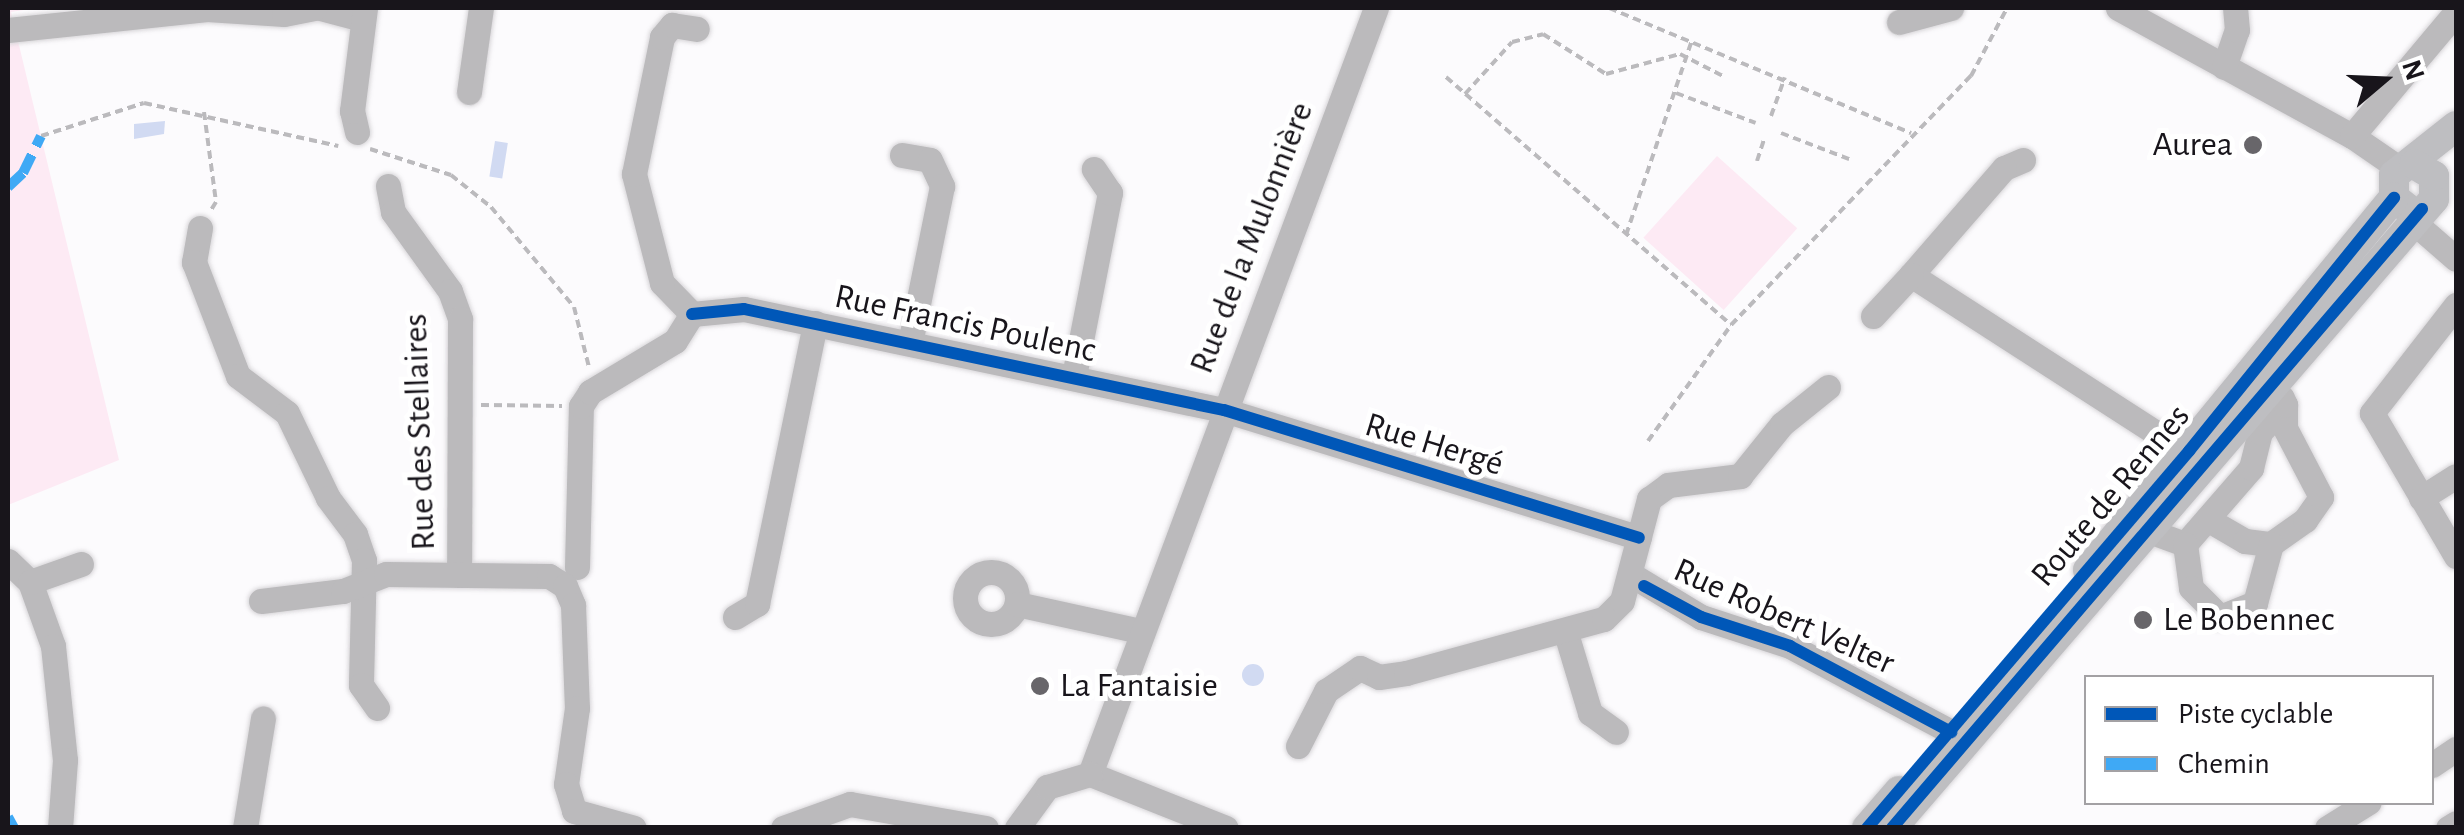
<!DOCTYPE html>
<html>
<head>
<meta charset="utf-8">
<style>
  body { margin:0 }
  #map { position:relative; width:2464px; height:835px; overflow:hidden; background:#fcfbfd; font-family:"Alegreya Sans",sans-serif }
  div>[style] { position:absolute }
  .green>* { inset:0; background:#fdeaf4; transform-origin:0 0 }
  .water>* { inset:0; background:#d1daf2; transform-origin:0 0 }
  .round { border-radius:50% }
  .path>* { height:4px; margin-top:-2px; transform-origin:0; background:repeating-linear-gradient(90deg,#bbbabd 0 8px,transparent 0 13px) }
  .roads { filter:drop-shadow(0 0 2px #d8d6d9) drop-shadow(0 0 2px #d8d6d9) }
  .minor>* { height:25px; margin:-12.5px; padding:0 12.5px; transform-origin:12.5px; border-radius:12.5px; background:#bbbabc }
  .minor>.ring { margin:-12.5px; padding:0; box-sizing:content-box; background:none; border:25px solid #bbbabc; border-radius:50% }
  .major>* { height:30px; margin:-15px; padding:0 15px; transform-origin:15px; border-radius:15px; background:#bebec1 }
  .quiet>* { height:10px; margin-top:-5px; transform-origin:0; background:repeating-linear-gradient(90deg,#3fa9f5 0 20px,transparent 0 30px) }
  .cycleway>* { height:12px; margin:-6px; padding:0 6px; transform-origin:6px; border-radius:6px; background:#0057b8 }
  .dots>* { width:28px; height:28px; translate:-50% -50%; box-sizing:border-box; border:5px solid #fff; border-radius:50% }
  span { translate:-50% -50%; white-space:nowrap; text-align:center; line-height:1.15; -webkit-text-stroke:10px #fff; paint-order:stroke }
  .poi-label { font-size:35px; color:#18151b }
  .right { translate:-100% -50%; text-align:right }
  .left { translate:0 -50%; text-align:left }
  .street-label { font-size:35px; color:#18151b }
  .frame { position:absolute; inset:0; border:10px solid #18151b; pointer-events:none }
  .legend { position:absolute; left:2084px; top:675px; width:350px; height:130px; box-sizing:border-box; background:#fff; border:2px solid #a3a1a4; margin:0; padding:12px 18px; list-style:none; font-size:30px; color:#18151b }
  .legend li { display:flex; align-items:center; gap:20px; height:50px }
  .legend b { width:50px; border:2px solid #a3a1a4 }
  .north { position:absolute; left:2334px; top:30px; width:100px; height:100px; -webkit-text-stroke:8px #fff; paint-order:stroke; rotate:71deg; font-size:28px; font-weight:700; line-height:40px; text-align:center; color:#18151b }
  .north::after { content:''; display:block; margin:auto; width:35px; height:45px; background:#18151b; clip-path:polygon(50% 0,100% 100%,50% 72%,0 100%) }
</style>
</head>
<body>
<div id="map">
  <div class="green">
    <i style="clip-path:polygon(8px 8px,36px 8px,11px 12px,119px 460px,8px 505px)"></i>
    <i style="left:1717px;top:156px;width:108px;height:110px;rotate:42deg"></i>
  </div>
  <div class="water">
    <i style="clip-path:polygon(165px 121px,164px 134px,134px 139px,134px 124px)"></i>
    <i style="left:495px;top:141px;width:13px;height:36px;rotate:9deg"></i>
    <i class="round" style="left:1242px;top:664px;width:22px;height:22px"></i>
  </div>
  <div class="path">
    <i style="left:1609px;top:8px;width:327px;rotate:22.5deg"></i>
    <i style="left:1446px;top:77px;width:378px;rotate:41deg"></i>
    <i style="left:1676px;top:93px;width:85px;rotate:20.6deg"></i>
    <i style="left:1465px;top:94px;width:70px;rotate:-47.9deg"></i>
    <i style="left:1512px;top:42px;width:32px;rotate:-14deg"></i>
    <i style="left:1543px;top:34px;width:75px;rotate:32.4deg"></i>
    <i style="left:1606px;top:74px;width:77px;rotate:-15.1deg"></i>
    <i style="left:1680px;top:54px;width:51px;rotate:27.1deg"></i>
    <i style="left:204px;top:112px;width:91px;rotate:82.4deg"></i>
    <i style="left:216px;top:202px;width:9px;rotate:122deg"></i>
    <i style="left:1771px;top:116px;width:41px;rotate:-70.3deg"></i>
    <i style="left:1781px;top:133px;width:73px;rotate:20.9deg"></i>
    <i style="left:41px;top:136px;width:108px;rotate:-17.8deg"></i>
    <i style="left:144px;top:103px;width:199px;rotate:12.5deg"></i>
    <i style="left:370px;top:149px;width:85px;rotate:17.8deg"></i>
    <i style="left:451px;top:175px;width:51px;rotate:38.7deg"></i>
    <i style="left:491px;top:207px;width:130px;rotate:50.3deg"></i>
    <i style="left:574px;top:307px;width:62px;rotate:76deg"></i>
    <i style="left:1757px;top:161px;width:22px;rotate:-72deg"></i>
    <i style="left:1626px;top:235px;width:206px;rotate:-71.3deg"></i>
    <i style="left:481px;top:405px;width:81px;rotate:0.7deg"></i>
    <i style="left:1648px;top:441px;width:143px;rotate:-54.4deg"></i>
    <i style="left:1731px;top:325px;width:346px;rotate:-46.1deg"></i>
    <i style="left:1971px;top:76px;width:77px;rotate:-62.1deg"></i>
  </div>
  <div class="roads">
    <div class="minor">
      <i style="left:320px;top:8px;width:43px;rotate:14.7deg"></i>
      <i style="left:2118px;top:8px;width:267px;rotate:28.7deg"></i>
      <i style="left:2352px;top:136px;width:58px;rotate:34.5deg"></i>
      <i style="left:1899px;top:22px;width:54px;rotate:-15.1deg"></i>
      <i style="left:8px;top:30px;width:200px;rotate:-6deg"></i>
      <i style="left:207px;top:9px;width:77px;rotate:3.7deg"></i>
      <i style="left:284px;top:14px;width:31px;rotate:-11deg"></i>
      <i style="left:2224px;top:67px;width:39px;rotate:-71deg"></i>
      <i style="left:2237px;top:30px;width:22px;rotate:-95deg"></i>
      <i style="left:469px;top:92px;width:85px;rotate:-81.9deg"></i>
      <i style="left:357px;top:132px;width:22px;rotate:-103deg"></i>
      <i style="left:352px;top:111px;width:104px;rotate:-82.8deg"></i>
      <i style="left:2352px;top:136px;width:162px;rotate:-50deg"></i>
      <i style="left:902px;top:155px;width:28px;rotate:10deg"></i>
      <i style="left:930px;top:160px;width:29px;rotate:65deg"></i>
      <i style="left:942px;top:186px;width:160px;rotate:101.5deg"></i>
      <i style="left:2023px;top:160px;width:21px;rotate:157deg"></i>
      <i style="left:2004px;top:168px;width:142px;rotate:131deg"></i>
      <i style="left:1911px;top:275px;width:341px;rotate:32.8deg"></i>
      <i style="left:388px;top:186px;width:26px;rotate:79deg"></i>
      <i style="left:393px;top:212px;width:97px;rotate:54.2deg"></i>
      <i style="left:450px;top:291px;width:30px;rotate:70deg"></i>
      <i style="left:460px;top:319px;width:256px;rotate:90.2deg"></i>
      <i style="left:2410px;top:219px;width:61px;rotate:41deg"></i>
      <i style="left:200px;top:228px;width:35px;rotate:100deg"></i>
      <i style="left:194px;top:262px;width:122px;rotate:68.9deg"></i>
      <i style="left:238px;top:376px;width:61px;rotate:37.1deg"></i>
      <i style="left:287px;top:413px;width:94px;rotate:64.2deg"></i>
      <i style="left:328px;top:498px;width:45px;rotate:53.1deg"></i>
      <i style="left:355px;top:534px;width:28px;rotate:71deg"></i>
      <i style="left:364px;top:560px;width:125px;rotate:91.4deg"></i>
      <i style="left:361px;top:685px;width:28px;rotate:55deg"></i>
      <i style="left:2456px;top:305px;width:137px;rotate:127.9deg"></i>
      <i style="left:2372px;top:413px;width:166px;rotate:59.6deg"></i>
      <i style="left:692px;top:314px;width:52px;rotate:-5.5deg"></i>
      <i style="left:744px;top:309px;width:491px;rotate:11.9deg"></i>
      <i style="left:1224px;top:410px;width:434px;rotate:17.1deg"></i>
      <i style="left:692px;top:314px;width:43px;rotate:-134.1deg"></i>
      <i style="left:662px;top:283px;width:113px;rotate:-104.4deg"></i>
      <i style="left:634px;top:174px;width:140px;rotate:-78.4deg"></i>
      <i style="left:662px;top:37px;width:16px;rotate:-50deg"></i>
      <i style="left:672px;top:25px;width:25px;rotate:9deg"></i>
      <i style="left:1873px;top:316px;width:56px;rotate:-47.2deg"></i>
      <i style="left:1074px;top:376px;width:187px;rotate:-78.9deg"></i>
      <i style="left:1110px;top:193px;width:29px;rotate:-124deg"></i>
      <i style="left:2421px;top:498px;width:41px;rotate:-32.2deg"></i>
      <i style="left:2207px;top:519px;width:44px;rotate:30.1deg"></i>
      <i style="left:2245px;top:541px;width:26px;rotate:7deg"></i>
      <i style="left:2271px;top:544px;width:42px;rotate:-35.2deg"></i>
      <i style="left:2305px;top:520px;width:28px;rotate:-55deg"></i>
      <i style="left:2321px;top:497px;width:78px;rotate:-117.6deg"></i>
      <i style="left:2285px;top:428px;width:23px;rotate:-90deg"></i>
      <i style="left:2149px;top:531px;width:38px;rotate:20deg"></i>
      <i style="left:2185px;top:544px;width:101px;rotate:-49deg"></i>
      <i style="left:2251px;top:468px;width:37px;rotate:-76deg"></i>
      <i style="left:2260px;top:432px;width:37px;rotate:-47deg"></i>
      <i style="left:2285px;top:405px;width:8px;rotate:-113deg"></i>
      <i style="left:2185px;top:544px;width:44px;rotate:82.2deg"></i>
      <i style="left:2191px;top:588px;width:41px;rotate:45deg"></i>
      <i style="left:2220px;top:617px;width:38px;rotate:-22deg"></i>
      <i style="left:2255px;top:603px;width:61px;rotate:-74.8deg"></i>
      <i style="left:8px;top:561px;width:30px;rotate:44deg"></i>
      <i style="left:30px;top:582px;width:68px;rotate:70.2deg"></i>
      <i style="left:53px;top:646px;width:115px;rotate:84deg"></i>
      <i style="left:65px;top:760px;width:68px;rotate:94.2deg"></i>
      <i style="left:577px;top:567px;width:161px;rotate:-88.6deg"></i>
      <i style="left:581px;top:406px;width:17px;rotate:-57deg"></i>
      <i style="left:590px;top:392px;width:99px;rotate:-31deg"></i>
      <i style="left:675px;top:341px;width:32px;rotate:-58deg"></i>
      <i class="ring" style="left:965px;top:572px;width:27px;height:27px"></i>
      <i style="left:1630px;top:574px;width:83px;rotate:31.2deg"></i>
      <i style="left:1701px;top:617px;width:94px;rotate:18deg"></i>
      <i style="left:1790px;top:646px;width:183px;rotate:28.1deg"></i>
      <i style="left:30px;top:582px;width:54px;rotate:-19.4deg"></i>
      <i style="left:261px;top:601px;width:83px;rotate:-7deg"></i>
      <i style="left:343px;top:591px;width:46px;rotate:-21.6deg"></i>
      <i style="left:386px;top:574px;width:163px;rotate:0.7deg"></i>
      <i style="left:549px;top:576px;width:19px;rotate:32deg"></i>
      <i style="left:565px;top:586px;width:21px;rotate:67deg"></i>
      <i style="left:573px;top:605px;width:103px;rotate:87.8deg"></i>
      <i style="left:577px;top:708px;width:77px;rotate:98.2deg"></i>
      <i style="left:566px;top:784px;width:28px;rotate:73deg"></i>
      <i style="left:574px;top:811px;width:62px;rotate:15.8deg"></i>
      <i style="left:1017px;top:604px;width:126px;rotate:12.4deg"></i>
      <i style="left:735px;top:617px;width:26px;rotate:-31deg"></i>
      <i style="left:757px;top:604px;width:287px;rotate:-78.3deg"></i>
      <i style="left:1565px;top:630px;width:87px;rotate:73.2deg"></i>
      <i style="left:1590px;top:713px;width:32px;rotate:36deg"></i>
      <i style="left:1298px;top:746px;width:62px;rotate:-63deg"></i>
      <i style="left:1326px;top:691px;width:41px;rotate:-34.1deg"></i>
      <i style="left:1360px;top:668px;width:21px;rotate:25deg"></i>
      <i style="left:1379px;top:677px;width:27px;rotate:-8deg"></i>
      <i style="left:1406px;top:673px;width:205px;rotate:-15.3deg"></i>
      <i style="left:1604px;top:619px;width:25px;rotate:-45deg"></i>
      <i style="left:1622px;top:601px;width:106px;rotate:-75.2deg"></i>
      <i style="left:1649px;top:499px;width:24px;rotate:-36deg"></i>
      <i style="left:1668px;top:485px;width:73px;rotate:-7.1deg"></i>
      <i style="left:1740px;top:476px;width:67px;rotate:-51.1deg"></i>
      <i style="left:1782px;top:424px;width:59px;rotate:-38.8deg"></i>
      <i style="left:2432px;top:765px;width:29px;rotate:-34deg"></i>
      <i style="left:1090px;top:774px;width:818px;rotate:-69.53deg"></i>
      <i style="left:1090px;top:774px;width:146px;rotate:21.7deg"></i>
      <i style="left:245px;top:828px;width:111px;rotate:-80.7deg"></i>
      <i style="left:783px;top:828px;width:71px;rotate:-19.7deg"></i>
      <i style="left:850px;top:804px;width:138px;rotate:10deg"></i>
      <i style="left:1017px;top:828px;width:51px;rotate:-53.8deg"></i>
      <i style="left:1047px;top:787px;width:45px;rotate:-16.8deg"></i>
      <i style="left:2327px;top:828px;width:49px;rotate:-31.8deg"></i>
      <i style="left:2448px;top:828px;width:9px;rotate:-32deg"></i>
    </div>
    <div class="major">
      <i style="left:2407px;top:208px;width:16px;rotate:-142deg"></i>
      <i style="left:2394px;top:198px;width:23px;rotate:-90deg"></i>
      <i style="left:2394px;top:175px;width:79px;rotate:-38.3deg"></i>
      <i style="left:2088px;top:570px;width:482px;rotate:-50.6deg"></i>
      <i style="left:1867px;top:828px;width:49px;rotate:-49.1deg"></i>
      <i style="left:1892px;top:828px;width:830px;rotate:-49.25deg"></i>
      <i style="left:2434px;top:199px;width:23px;rotate:-90deg"></i>
      <i style="left:2434px;top:176px;width:23px;rotate:-149deg"></i>
    </div>
  </div>
  <div class="quiet">
    <i style="left:8px;top:187px;width:21px;rotate:-43deg"></i>
    <i style="left:23px;top:173px;width:41px;rotate:-64.1deg"></i>
    <i style="left:8px;top:817px;width:13px;rotate:61deg"></i>
  </div>
  <div class="cycleway">
    <i style="left:692px;top:314px;width:52px;rotate:-5.5deg"></i>
    <i style="left:744px;top:309px;width:491px;rotate:11.9deg"></i>
    <i style="left:1224px;top:410px;width:434px;rotate:17.1deg"></i>
    <i style="left:1644px;top:586px;width:65px;rotate:28.5deg"></i>
    <i style="left:1701px;top:617px;width:94px;rotate:18deg"></i>
    <i style="left:1790px;top:646px;width:183px;rotate:28.1deg"></i>
    <i style="left:1867px;top:828px;width:496px;rotate:-49.5deg"></i>
    <i style="left:2189px;top:451px;width:326px;rotate:-51deg"></i>
    <i style="left:1892px;top:828px;width:815px;rotate:-49.43deg"></i>
  </div>
  <div class="dots">
    <i style="left:2253px;top:145px;background:#68666a"></i>
    <i style="left:2143px;top:620px;background:#68666a"></i>
    <i style="left:1040px;top:686px;background:#68666a"></i>
  </div>
  <div class="poi-label">
    <span class="right" style="left:2233px;top:145px">Aurea</span>
    <span class="left" style="left:2163px;top:620px">Le Bobennec</span>
    <span class="left" style="left:1060px;top:686px">La Fantaisie</span>
  </div>
  <div class="street-label">
    <span style="left:1252px;top:238px;rotate:-69deg">Rue de la Mulonnière</span>
    <span style="left:965px;top:324px;rotate:12deg">Rue Francis Poulenc</span>
    <span style="left:420px;top:432px;rotate:-92deg">Rue des Stellaires</span>
    <span style="left:1434px;top:445px;rotate:17deg">Rue Hergé</span>
    <span style="left:2111px;top:496px;rotate:-50deg">Route de Rennes</span>
    <span style="left:1784px;top:617px;rotate:24deg">Rue Robert Velter</span>
  </div>
  <div class="frame"></div>
  <ul class="legend">
  <li><b style="height:12px;background:#0057b8"></b>Piste cyclable</li>
  <li><b style="height:12px;background:#3fa9f5"></b>Chemin</li>
  </ul>
  <div class="north">N</div>
</div>
</body>
</html>
